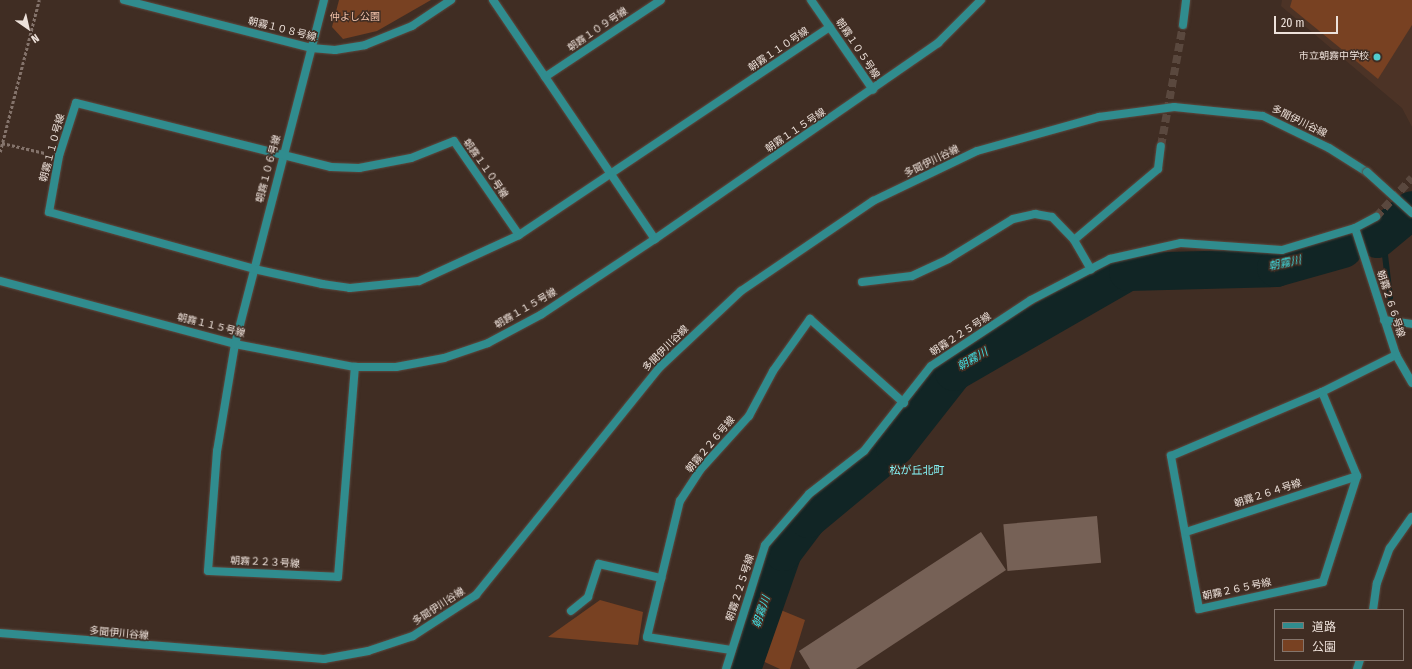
<!DOCTYPE html>
<html>
<head>
<meta charset="utf-8">
<style>
  body { margin:0 }
  #map { position:relative; width:1412px; height:669px; overflow:hidden; background:#402d23; font-family:"Fira Sans Condensed","Noto Sans JP",sans-serif }
  div>[style] { position:absolute }
  .built>* { inset:0; background:#4c3326 }
  .green>* { inset:0; background:#784122 }
  .stream>* { height:6px; margin:-3px; padding:0 3px; transform-origin:3px; border-radius:3px; background:#112525 }
  .river>* { height:38px; margin:-19px; padding:0 19px; transform-origin:19px; border-radius:19px; background:#112525 }
  .building>* { inset:0; background:#766156; transform-origin:0 0 }
  .pedestrian-tunnel>* { height:8px; margin-top:-4px; transform-origin:0; background:repeating-linear-gradient(90deg,#5a483e 0 8px,transparent 0 12px) }
  .minor-tunnel>* { height:8px; margin-top:-4px; transform-origin:0; background:repeating-linear-gradient(90deg,#5a483e 0 8px,transparent 0 12px) }
  .path>* { height:2.5px; margin-top:-1.25px; transform-origin:0; background:repeating-linear-gradient(90deg,#84736b 0 3px,transparent 0 5px) }
  .roads { filter:drop-shadow(0 0 1px #5c4a40) drop-shadow(0 0 1px #5c4a40) }
  .minor>* { height:8px; margin:-4px; padding:0 4px; transform-origin:4px; border-radius:4px; background:#308c8e }
  .tertiary>* { height:8px; margin:-4px; padding:0 4px; transform-origin:4px; border-radius:4px; background:#308c8e }
  .bridges { filter:drop-shadow(0 0 1px #5c4a40) drop-shadow(0 0 1px #5c4a40) }
  .tertiary-bridge>* { height:8px; margin:-4px; padding:0 4px; transform-origin:4px; border-radius:4px; background:#308c8e }
  .dots>* { width:11px; height:11px; translate:-50% -50%; box-sizing:border-box; border:2px solid #402d23; border-radius:50% }
  span { translate:-50% -50%; white-space:nowrap; text-align:center; line-height:1.15; -webkit-text-stroke:3px #402d23; paint-order:stroke }
  .park-label { font-size:10px; color:#f8c8b0 }
  .street-label { font-size:10px; color:#ede1da }
  .poi-label { font-size:10px; color:#ede1da }
  .right { translate:-100% -50%; text-align:right }
  .water-label { font-size:11px; color:#40dfe3; font-style:italic }
  .neighbourhood-label { font-size:11px; color:#84f0f2 }
  .legend { position:absolute; left:1274px; top:609px; width:130px; height:52px; box-sizing:border-box; background:#402d23; border:1px solid #85756c; margin:0; padding:5px 7px; list-style:none; font-size:12px; color:#ede1da }
  .legend li { display:flex; align-items:center; gap:8px; height:20px }
  .legend b { width:20px; border:1px solid #85756c }
  .north { position:absolute; left:8px; top:8px; width:40px; height:40px; -webkit-text-stroke:3px #402d23; paint-order:stroke; rotate:146deg; font-size:11px; font-weight:700; line-height:16px; text-align:center; color:#ede1da }
  .north::after { content:''; display:block; margin:auto; width:14px; height:18px; background:#ede1da; clip-path:polygon(50% 0,100% 100%,50% 72%,0 100%) }
  .scale { position:absolute; left:1274px; top:16px; width:64px; height:18px; box-sizing:border-box; border:2px solid #ede1da; border-top:0; padding-left:5px; font-size:12px; line-height:14px; white-space:nowrap; color:#ede1da; -webkit-text-stroke:3px #402d23; paint-order:stroke }
</style>
</head>
<body>
<div id="map">
  <div class="built">
    <i style="clip-path:polygon(1282px 0,1412px 0,1412px 127px,1402px 108px,1281px 6px)"></i>
  </div>
  <div class="green">
    <i style="clip-path:polygon(339px 0,431px 0,377px 31px,343px 39px,332px 27px)"></i>
    <i style="clip-path:polygon(1292px 0,1412px 0,1412px 25px,1378px 79px,1290px 7px)"></i>
    <i style="clip-path:polygon(600px 600px,643px 612px,638px 645px,548px 637px)"></i>
    <i style="clip-path:polygon(771px 606px,805px 620px,790px 669px,780px 669px,754px 657px)"></i>
  </div>
  <div class="stream">
    <i style="left:1383px;top:238px;width:60px;rotate:83.3deg"></i>
  </div>
  <div class="river">
    <i style="left:1377px;top:239px;width:45px;rotate:-39.6deg"></i>
    <i style="left:742px;top:669px;width:124px;rotate:-70.7deg"></i>
    <i style="left:783px;top:552px;width:41px;rotate:-52.9deg"></i>
    <i style="left:808px;top:519px;width:113px;rotate:-39.6deg"></i>
    <i style="left:895px;top:447px;width:95px;rotate:-51.8deg"></i>
    <i style="left:954px;top:372px;width:201px;rotate:-29.9deg"></i>
    <i style="left:1128px;top:272px;width:148px;rotate:-1.5deg"></i>
    <i style="left:1276px;top:268px;width:70px;rotate:-15.8deg"></i>
  </div>
  <div class="building">
    <i style="left:1097px;top:516px;width:47px;height:94px;rotate:85deg"></i>
    <i style="clip-path:polygon(981px 532px,1006px 570px,856px 669px,810px 669px,799px 651px)"></i>
  </div>
  <div class="pedestrian-tunnel">
    <i style="left:1161px;top:146px;width:123px;rotate:-79.7deg"></i>
  </div>
  <div class="minor-tunnel">
    <i style="left:1376px;top:217px;width:53px;rotate:-47.3deg"></i>
  </div>
  <div class="path">
    <i style="left:2px;top:143px;width:44px;rotate:13.1deg"></i>
    <i style="left:0;top:152px;width:157px;rotate:-75.6deg"></i>
  </div>
  <div class="roads">
    <div class="minor">
      <i style="left:124px;top:0;width:193px;rotate:14.4deg"></i>
      <i style="left:311px;top:48px;width:24px;rotate:5deg"></i>
      <i style="left:335px;top:50px;width:30px;rotate:-9deg"></i>
      <i style="left:365px;top:45px;width:51px;rotate:-22deg"></i>
      <i style="left:412px;top:26px;width:47px;rotate:-33.7deg"></i>
      <i style="left:324px;top:0;width:355px;rotate:104.5deg"></i>
      <i style="left:235px;top:344px;width:109px;rotate:99.5deg"></i>
      <i style="left:217px;top:451px;width:120px;rotate:94.3deg"></i>
      <i style="left:208px;top:571px;width:130px;rotate:2.6deg"></i>
      <i style="left:338px;top:577px;width:211px;rotate:-85.4deg"></i>
      <i style="left:493px;top:0;width:289px;rotate:55.9deg"></i>
      <i style="left:811px;top:0;width:109px;rotate:55.4deg"></i>
      <i style="left:1183px;top:25px;width:25px;rotate:-83deg"></i>
      <i style="left:545px;top:77px;width:139px;rotate:-33.6deg"></i>
      <i style="left:1355px;top:228px;width:133px;rotate:72.1deg"></i>
      <i style="left:1396px;top:355px;width:32px;rotate:60deg"></i>
      <i style="left:519px;top:235px;width:114px;rotate:-124.7deg"></i>
      <i style="left:454px;top:141px;width:46px;rotate:158.4deg"></i>
      <i style="left:411px;top:158px;width:53px;rotate:169.1deg"></i>
      <i style="left:359px;top:168px;width:28px;rotate:-178deg"></i>
      <i style="left:331px;top:167px;width:263px;rotate:-165.9deg"></i>
      <i style="left:76px;top:103px;width:56px;rotate:107.8deg"></i>
      <i style="left:59px;top:156px;width:57px;rotate:100.1deg"></i>
      <i style="left:49px;top:212px;width:213px;rotate:15.5deg"></i>
      <i style="left:254px;top:269px;width:70px;rotate:12.4deg"></i>
      <i style="left:322px;top:284px;width:28px;rotate:8deg"></i>
      <i style="left:350px;top:288px;width:69px;rotate:-5.8deg"></i>
      <i style="left:419px;top:281px;width:110px;rotate:-24.7deg"></i>
      <i style="left:519px;top:235px;width:374px;rotate:-33.8deg"></i>
      <i style="left:1074px;top:240px;width:110px;rotate:-40.2deg"></i>
      <i style="left:1158px;top:169px;width:23px;rotate:-83deg"></i>
      <i style="left:862px;top:282px;width:50px;rotate:-6.8deg"></i>
      <i style="left:912px;top:276px;width:40px;rotate:-25deg"></i>
      <i style="left:948px;top:259px;width:76px;rotate:-31.6deg"></i>
      <i style="left:1013px;top:219px;width:23px;rotate:-13deg"></i>
      <i style="left:1035px;top:214px;width:17px;rotate:10deg"></i>
      <i style="left:1052px;top:217px;width:32px;rotate:46deg"></i>
      <i style="left:1074px;top:240px;width:34px;rotate:60deg"></i>
      <i style="left:1384px;top:320px;width:28px;rotate:8deg"></i>
      <i style="left:1322px;top:392px;width:91px;rotate:67.4deg"></i>
      <i style="left:1357px;top:476px;width:111px;rotate:107.8deg"></i>
      <i style="left:1323px;top:582px;width:127px;rotate:167.7deg"></i>
      <i style="left:1199px;top:609px;width:156px;rotate:-100.4deg"></i>
      <i style="left:1171px;top:456px;width:164px;rotate:-23deg"></i>
      <i style="left:1322px;top:392px;width:83px;rotate:-26.6deg"></i>
      <i style="left:1186px;top:532px;width:180px;rotate:-18.1deg"></i>
      <i style="left:1373px;top:610px;width:27px;rotate:-82deg"></i>
      <i style="left:1377px;top:583px;width:37px;rotate:-70deg"></i>
      <i style="left:1390px;top:548px;width:38px;rotate:-55deg"></i>
      <i style="left:571px;top:611px;width:22px;rotate:-39deg"></i>
      <i style="left:588px;top:597px;width:35px;rotate:-72deg"></i>
      <i style="left:599px;top:564px;width:64px;rotate:12.7deg"></i>
      <i style="left:731px;top:650px;width:85px;rotate:-171.2deg"></i>
      <i style="left:647px;top:637px;width:140px;rotate:-76.4deg"></i>
      <i style="left:680px;top:501px;width:37px;rotate:-57deg"></i>
      <i style="left:700px;top:470px;width:73px;rotate:-47.8deg"></i>
      <i style="left:749px;top:416px;width:51px;rotate:-61.9deg"></i>
      <i style="left:773px;top:371px;width:64px;rotate:-54.6deg"></i>
      <i style="left:810px;top:319px;width:126px;rotate:41.8deg"></i>
      <i style="left:726px;top:669px;width:130px;rotate:-72.5deg"></i>
      <i style="left:765px;top:545px;width:67px;rotate:-49.2deg"></i>
      <i style="left:809px;top:494px;width:70px;rotate:-38deg"></i>
      <i style="left:864px;top:451px;width:108px;rotate:-51.8deg"></i>
      <i style="left:931px;top:366px;width:120px;rotate:-33.4deg"></i>
      <i style="left:1031px;top:300px;width:89px;rotate:-27.4deg"></i>
      <i style="left:1110px;top:259px;width:73px;rotate:-12.7deg"></i>
      <i style="left:1181px;top:243px;width:101px;rotate:4deg"></i>
      <i style="left:1282px;top:250px;width:76px;rotate:-16.8deg"></i>
      <i style="left:1355px;top:228px;width:24px;rotate:-28deg"></i>
      <i style="left:1357px;top:669px;width:9px;rotate:-72deg"></i>
    </div>
    <div class="tertiary">
      <i style="left:0;top:281px;width:243px;rotate:15deg"></i>
      <i style="left:235px;top:344px;width:122px;rotate:10.9deg"></i>
      <i style="left:355px;top:367px;width:41px"></i>
      <i style="left:396px;top:367px;width:49px;rotate:-10.6deg"></i>
      <i style="left:444px;top:358px;width:46px;rotate:-18.8deg"></i>
      <i style="left:488px;top:343px;width:61px;rotate:-28.2deg"></i>
      <i style="left:542px;top:314px;width:136px;rotate:-33.6deg"></i>
      <i style="left:655px;top:239px;width:344px;rotate:-34.7deg"></i>
      <i style="left:938px;top:43px;width:61px;rotate:-45deg"></i>
      <i style="left:0;top:633px;width:325px;rotate:4.6deg"></i>
      <i style="left:324px;top:659px;width:45px;rotate:-10.3deg"></i>
      <i style="left:368px;top:651px;width:47px;rotate:-18.4deg"></i>
      <i style="left:413px;top:636px;width:75px;rotate:-33.1deg"></i>
      <i style="left:476px;top:595px;width:293px;rotate:-51.1deg"></i>
      <i style="left:660px;top:367px;width:111px;rotate:-43.2deg"></i>
      <i style="left:741px;top:291px;width:160px;rotate:-34.3deg"></i>
      <i style="left:873px;top:201px;width:115px;rotate:-25.7deg"></i>
      <i style="left:977px;top:151px;width:127px;rotate:-15.6deg"></i>
      <i style="left:1099px;top:117px;width:76px;rotate:-7.6deg"></i>
      <i style="left:1174px;top:107px;width:89px;rotate:5.8deg"></i>
      <i style="left:1263px;top:116px;width:73px;rotate:25.9deg"></i>
      <i style="left:1329px;top:148px;width:45px;rotate:32.3deg"></i>
    </div>
  </div>
  <div class="bridges">
    <div class="tertiary-bridge">
      <i style="left:1367px;top:172px;width:61px;rotate:42.3deg"></i>
    </div>
  </div>
  <div class="dots">
    <i style="left:1377px;top:57px;background:#52cdcf"></i>
  </div>
  <div class="park-label">
    <span style="left:355px;top:18px">仲よし公園</span>
  </div>
  <div class="street-label">
    <span style="left:282px;top:30px;rotate:14deg">朝霧１０８号線</span>
    <span style="left:598px;top:30px;rotate:-34deg">朝霧１０９号線</span>
    <span style="left:857px;top:49px;rotate:56deg">朝霧１０５号線</span>
    <span style="left:779px;top:50px;rotate:-34deg">朝霧１１０号線</span>
    <span style="left:1299px;top:122px;rotate:26deg">多聞伊川谷線</span>
    <span style="left:796px;top:131px;rotate:-34deg">朝霧１１５号線</span>
    <span style="left:53px;top:148px;rotate:-75deg">朝霧１１０号線</span>
    <span style="left:932px;top:162px;rotate:-26deg">多聞伊川谷線</span>
    <span style="left:269px;top:169px;rotate:-75deg">朝霧１０６号線</span>
    <span style="left:485px;top:169px;rotate:55deg">朝霧１１０号線</span>
    <span style="left:1390px;top:304px;rotate:72deg">朝霧２６６号線</span>
    <span style="left:526px;top:309px;rotate:-30deg">朝霧１１５号線</span>
    <span style="left:211px;top:326px;rotate:14deg">朝霧１１５号線</span>
    <span style="left:961px;top:335px;rotate:-33deg">朝霧２２５号線</span>
    <span style="left:666px;top:349px;rotate:-45deg">多聞伊川谷線</span>
    <span style="left:711px;top:445px;rotate:-50deg">朝霧２２６号線</span>
    <span style="left:1268px;top:494px;rotate:-18deg">朝霧２６４号線</span>
    <span style="left:265px;top:563px;rotate:3deg">朝霧２２３号線</span>
    <span style="left:741px;top:588px;rotate:-72deg">朝霧２２５号線</span>
    <span style="left:1237px;top:590px;rotate:-12deg">朝霧２６５号線</span>
    <span style="left:439px;top:607px;rotate:-33deg">多聞伊川谷線</span>
    <span style="left:119px;top:634px;rotate:5deg">多聞伊川谷線</span>
  </div>
  <div class="poi-label">
    <span class="right" style="left:1369px;top:57px">市立朝霧中学校</span>
  </div>
  <div class="water-label">
    <span style="left:1285px;top:264px;rotate:-12deg">朝霧川</span>
    <span style="left:973px;top:360px;rotate:-30deg">朝霧川</span>
    <span style="left:762px;top:612px;rotate:-71deg">朝霧川</span>
  </div>
  <div class="neighbourhood-label">
    <span style="left:917px;top:471px">松が丘北町</span>
  </div>
  <ul class="legend">
  <li><b style="height:5px;background:#308c8e"></b>道路</li>
  <li><b style="height:11px;background:#784122"></b>公園</li>
  </ul>
  <div class="north">N</div>
  <div class="scale">20 m</div>
</div>
</body>
</html>
